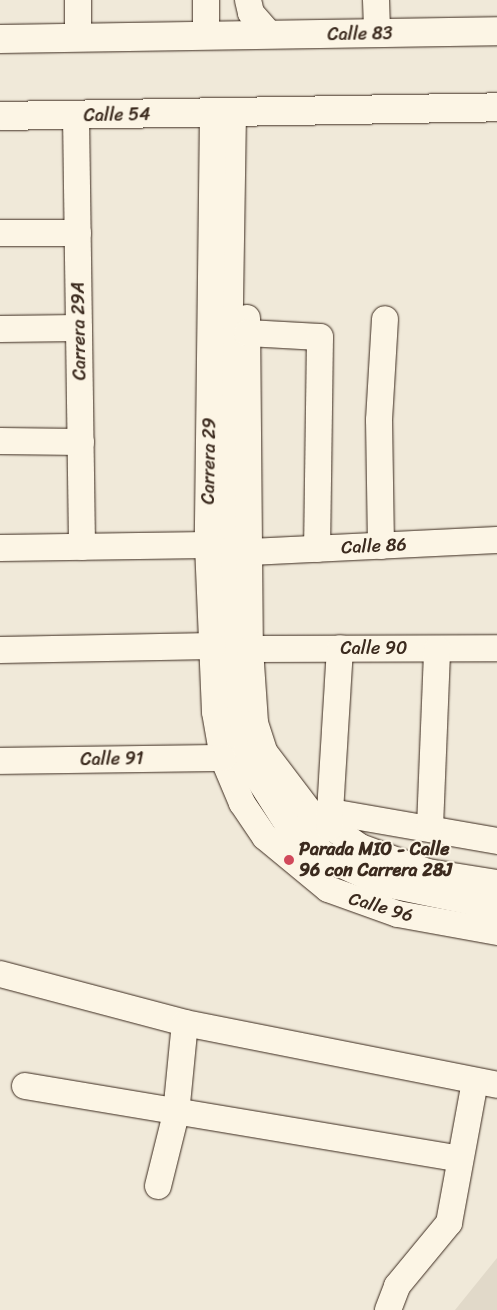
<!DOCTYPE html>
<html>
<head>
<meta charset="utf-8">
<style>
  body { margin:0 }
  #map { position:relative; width:497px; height:1310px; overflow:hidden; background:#f0e9d9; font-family:Sriracha,sans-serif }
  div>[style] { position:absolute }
  .built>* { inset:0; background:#e1d9c9 }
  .roads { filter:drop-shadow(0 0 1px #3b2a1e) drop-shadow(0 0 1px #3b2a1e) }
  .minor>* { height:26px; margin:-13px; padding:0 13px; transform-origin:13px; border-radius:13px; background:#fcf5e5 }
  .major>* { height:28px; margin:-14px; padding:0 14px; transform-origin:14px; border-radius:14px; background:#fcf5e5 }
  .dots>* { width:14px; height:14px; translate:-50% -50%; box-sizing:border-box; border:2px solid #fcf5e5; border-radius:50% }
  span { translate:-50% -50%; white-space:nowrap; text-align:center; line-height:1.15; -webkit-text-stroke:4px #fcf5e5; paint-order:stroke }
  .street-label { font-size:18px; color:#3b2a1e }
  .poi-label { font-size:18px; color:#3b2a1e; font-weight:700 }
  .left { translate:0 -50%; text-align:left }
</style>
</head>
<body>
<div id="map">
  <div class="built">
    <i style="clip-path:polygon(497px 1258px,497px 1310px,455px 1310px)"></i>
  </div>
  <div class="roads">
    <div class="minor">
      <i style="left:78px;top:0;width:38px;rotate:90deg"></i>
      <i style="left:206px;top:0;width:36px;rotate:90deg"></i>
      <i style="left:248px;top:0;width:13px;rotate:77deg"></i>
      <i style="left:251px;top:13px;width:29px;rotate:49deg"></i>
      <i style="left:376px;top:0;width:33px;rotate:88deg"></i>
      <i style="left:233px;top:112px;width:439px;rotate:90.9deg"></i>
      <i style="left:226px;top:551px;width:149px;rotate:87.7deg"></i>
      <i style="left:232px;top:700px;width:57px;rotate:77.9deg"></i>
      <i style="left:244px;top:756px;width:82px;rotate:57.5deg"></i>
      <i style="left:288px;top:825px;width:58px;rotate:38.7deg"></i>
      <i style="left:333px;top:861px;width:53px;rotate:24.6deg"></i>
      <i style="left:381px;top:883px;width:118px;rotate:11.7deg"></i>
      <i style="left:213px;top:113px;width:432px;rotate:90.7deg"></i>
      <i style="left:208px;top:545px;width:167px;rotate:87.6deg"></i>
      <i style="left:215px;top:712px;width:47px;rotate:80.1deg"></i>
      <i style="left:223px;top:758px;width:49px;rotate:67.1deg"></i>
      <i style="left:242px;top:803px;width:41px;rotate:55.9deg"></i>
      <i style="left:265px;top:837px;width:82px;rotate:39.5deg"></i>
      <i style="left:328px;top:889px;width:74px;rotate:19.7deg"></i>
      <i style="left:398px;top:914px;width:101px;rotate:10.3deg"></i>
      <i style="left:76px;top:115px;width:432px;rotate:89.2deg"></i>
      <i style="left:0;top:233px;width:78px"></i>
      <i style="left:247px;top:318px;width:331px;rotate:89.5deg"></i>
      <i style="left:250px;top:649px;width:74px;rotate:86.1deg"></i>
      <i style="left:255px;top:723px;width:32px;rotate:72deg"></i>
      <i style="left:265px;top:753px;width:74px;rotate:52.7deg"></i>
      <i style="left:310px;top:812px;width:61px;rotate:35deg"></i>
      <i style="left:360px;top:847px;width:72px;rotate:20.2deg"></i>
      <i style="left:428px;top:872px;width:70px;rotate:9.1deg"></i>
      <i style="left:0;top:329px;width:79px;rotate:-0.7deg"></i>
      <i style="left:247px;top:333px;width:73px;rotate:3.1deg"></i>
      <i style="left:320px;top:337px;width:212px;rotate:90.8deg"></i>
      <i style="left:0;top:441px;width:81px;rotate:0.7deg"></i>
      <i style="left:381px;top:546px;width:126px;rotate:-90.9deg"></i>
      <i style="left:379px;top:420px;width:101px;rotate:-86.6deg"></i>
      <i style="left:0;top:548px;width:208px;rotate:-0.8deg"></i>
      <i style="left:250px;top:552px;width:247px;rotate:-2.8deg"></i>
      <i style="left:250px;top:649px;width:247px;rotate:-0.2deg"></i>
      <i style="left:0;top:650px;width:213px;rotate:-1.1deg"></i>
      <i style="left:0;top:761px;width:223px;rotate:-0.8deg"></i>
      <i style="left:331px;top:812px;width:169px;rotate:9.9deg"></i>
      <i style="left:430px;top:827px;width:178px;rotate:-87.7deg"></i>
      <i style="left:329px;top:828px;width:180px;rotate:-86.5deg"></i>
      <i style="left:0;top:974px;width:191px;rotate:14.8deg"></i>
      <i style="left:185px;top:1023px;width:318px;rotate:11.2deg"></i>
      <i style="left:25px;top:1086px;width:441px;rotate:9.5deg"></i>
      <i style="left:158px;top:1186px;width:74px;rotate:-76deg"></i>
      <i style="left:176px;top:1114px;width:91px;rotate:-84.4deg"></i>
      <i style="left:388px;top:1310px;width:26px;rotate:-69deg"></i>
      <i style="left:397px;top:1286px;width:82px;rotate:-50.5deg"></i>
      <i style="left:449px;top:1223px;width:144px;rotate:-79.6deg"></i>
    </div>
    <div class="major">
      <i style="left:0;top:39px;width:497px;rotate:-0.9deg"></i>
      <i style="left:0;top:116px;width:497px;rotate:-1deg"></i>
    </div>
  </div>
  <div class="dots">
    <i style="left:289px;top:860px;background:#d1495b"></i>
  </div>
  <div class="street-label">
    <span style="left:360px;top:34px;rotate:-1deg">Calle 83</span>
    <span style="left:117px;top:115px;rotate:-1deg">Calle 54</span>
    <span style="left:79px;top:331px;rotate:-91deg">Carrera 29A</span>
    <span style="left:209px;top:461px;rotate:-89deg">Carrera 29</span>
    <span style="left:374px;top:546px;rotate:-3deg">Calle 86</span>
    <span style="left:374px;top:648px">Calle 90</span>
    <span style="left:112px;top:759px;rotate:-1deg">Calle 91</span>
    <span style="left:381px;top:907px;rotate:16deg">Calle 96</span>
  </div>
  <div class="poi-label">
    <span class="left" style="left:299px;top:860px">Parada MIO - Calle<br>96 con Carrera 28J</span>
  </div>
</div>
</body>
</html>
